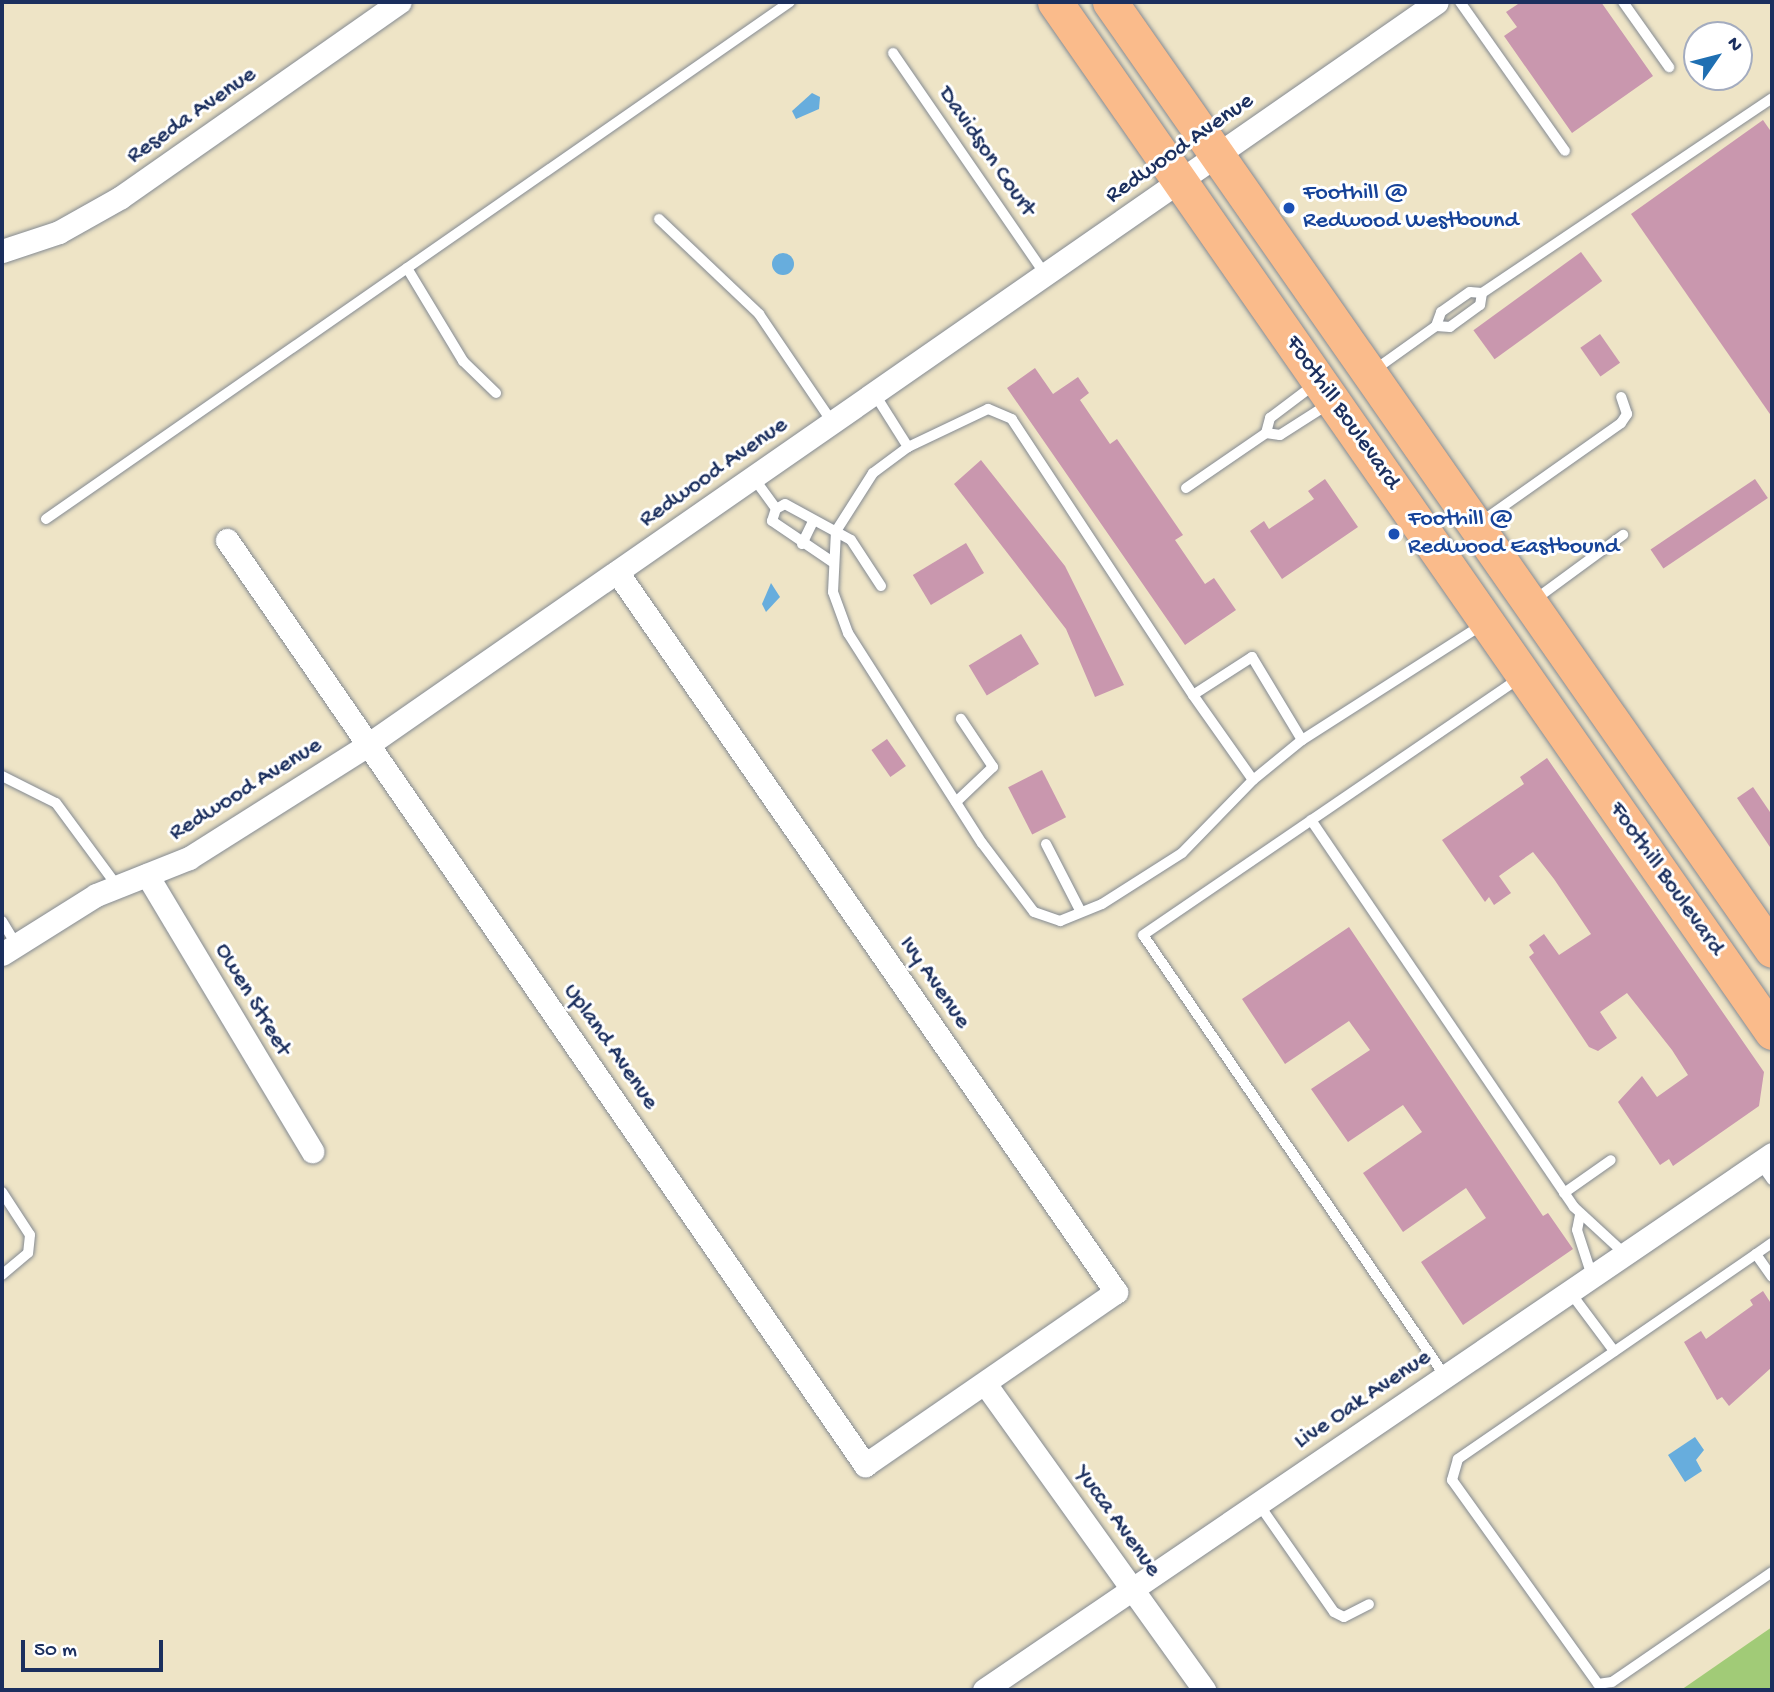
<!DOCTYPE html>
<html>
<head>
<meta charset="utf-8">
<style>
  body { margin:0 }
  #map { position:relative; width:1774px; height:1692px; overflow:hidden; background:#eee4c6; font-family:"Gochi Hand",sans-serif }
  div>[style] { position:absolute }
  .green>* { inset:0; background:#a1cb77 }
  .water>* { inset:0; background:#67addd }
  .round { border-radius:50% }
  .building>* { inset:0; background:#c997ae; transform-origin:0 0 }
  .roads { filter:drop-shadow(0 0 2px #848a92) drop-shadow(0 0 2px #848a92) }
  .lane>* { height:10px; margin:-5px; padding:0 5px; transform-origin:5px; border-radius:5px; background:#fff }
  .street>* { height:23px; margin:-11.5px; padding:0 11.5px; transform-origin:11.5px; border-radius:11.5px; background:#fff }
  .primary>* { height:35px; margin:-17.5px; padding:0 17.5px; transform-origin:17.5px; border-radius:17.5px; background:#fabb8b }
  .dots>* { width:19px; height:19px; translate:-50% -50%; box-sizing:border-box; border:4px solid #fff; border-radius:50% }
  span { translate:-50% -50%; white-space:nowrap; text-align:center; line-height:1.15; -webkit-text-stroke:6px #fff; paint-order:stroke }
  .street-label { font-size:24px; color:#1b2f5e }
  .transit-label { font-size:24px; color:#164399 }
  .left { translate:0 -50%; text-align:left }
  .frame { position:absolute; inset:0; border:4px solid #1b2f5e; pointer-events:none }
  .north { position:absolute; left:1683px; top:21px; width:70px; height:70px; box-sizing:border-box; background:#fff; border:2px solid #a4acbf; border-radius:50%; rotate:55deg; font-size:19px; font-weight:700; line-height:28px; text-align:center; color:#1b2f5e }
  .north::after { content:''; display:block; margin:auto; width:24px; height:32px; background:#1f6fb2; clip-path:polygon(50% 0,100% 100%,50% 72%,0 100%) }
  .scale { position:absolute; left:21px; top:1640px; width:142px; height:32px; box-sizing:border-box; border:4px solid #1b2f5e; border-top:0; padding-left:9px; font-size:21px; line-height:24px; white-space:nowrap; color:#1b2f5e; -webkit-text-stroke:5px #fff; paint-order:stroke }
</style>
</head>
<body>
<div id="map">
  <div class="green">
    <i style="clip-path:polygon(1772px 1627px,1772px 1690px,1681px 1690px)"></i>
  </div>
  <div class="water">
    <i style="clip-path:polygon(812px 93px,820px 97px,819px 109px,796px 119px,792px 111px)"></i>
    <i class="round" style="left:772px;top:253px;width:22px;height:22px"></i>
    <i style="clip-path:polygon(771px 583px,780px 597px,766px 612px,762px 604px)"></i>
    <i style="clip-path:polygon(1695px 1437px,1704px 1450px,1696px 1460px,1702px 1471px,1685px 1482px,1668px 1455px)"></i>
  </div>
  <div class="building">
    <i style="clip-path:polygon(1521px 2px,1601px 2px,1653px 76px,1572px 133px,1504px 36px,1517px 27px,1506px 12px)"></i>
    <i style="clip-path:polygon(1763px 120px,1772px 133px,1772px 417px,1631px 214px)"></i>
    <i style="left:1581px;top:252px;width:36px;height:133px;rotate:54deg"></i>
    <i style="left:1600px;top:334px;width:35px;height:24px;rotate:55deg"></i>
    <i style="clip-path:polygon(1035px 368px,1053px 394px,1078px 377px,1089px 393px,1080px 400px,1110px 444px,1117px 439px,1183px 535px,1175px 540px,1205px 584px,1214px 578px,1236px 610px,1185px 645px,1007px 388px)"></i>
    <i style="clip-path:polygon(981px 460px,1065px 566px,1124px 685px,1095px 697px,1066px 629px,954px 484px)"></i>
    <i style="clip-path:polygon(1325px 479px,1358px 527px,1282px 579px,1250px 531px,1264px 521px,1269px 529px,1314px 499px,1308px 491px)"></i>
    <i style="left:1755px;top:479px;width:23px;height:126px;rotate:56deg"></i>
    <i style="left:966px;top:543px;width:35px;height:62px;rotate:59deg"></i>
    <i style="left:1021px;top:634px;width:35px;height:61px;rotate:59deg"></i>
    <i style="left:887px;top:739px;width:33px;height:19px;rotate:55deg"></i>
    <i style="clip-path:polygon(1547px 758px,1764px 1072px,1759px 1106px,1673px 1166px,1669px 1159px,1660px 1165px,1618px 1102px,1642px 1076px,1657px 1097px,1688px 1075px,1672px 1050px,1627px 993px,1600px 1012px,1617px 1038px,1598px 1051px,1589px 1047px,1529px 957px,1534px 953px,1529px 945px,1544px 934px,1559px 955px,1591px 934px,1554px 879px,1533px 852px,1499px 876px,1511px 893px,1494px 905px,1489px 897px,1485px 902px,1442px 840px,1524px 784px,1520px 777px)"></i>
    <i style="left:1042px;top:770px;width:53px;height:38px;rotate:63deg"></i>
    <i style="clip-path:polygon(1753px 787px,1772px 815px,1772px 850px,1737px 798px)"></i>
    <i style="clip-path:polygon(1349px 927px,1543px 1216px,1548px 1213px,1573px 1249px,1463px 1325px,1421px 1262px,1486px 1218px,1466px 1188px,1403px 1232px,1363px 1173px,1422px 1132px,1403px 1105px,1348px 1142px,1311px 1089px,1370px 1050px,1349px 1021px,1285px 1064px,1242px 999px)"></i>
    <i style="clip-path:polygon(1763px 1291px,1772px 1305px,1772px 1367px,1729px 1406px,1722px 1397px,1717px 1400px,1684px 1342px,1701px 1331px,1706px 1339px,1753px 1305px,1750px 1300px)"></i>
  </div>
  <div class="roads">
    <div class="lane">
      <i style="left:1460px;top:2px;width:182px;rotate:54.8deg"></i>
      <i style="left:1623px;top:2px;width:80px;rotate:54.7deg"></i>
      <i style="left:893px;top:53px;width:268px;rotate:55.5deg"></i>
      <i style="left:659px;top:219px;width:138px;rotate:43.5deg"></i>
      <i style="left:759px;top:314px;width:130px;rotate:55.9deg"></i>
      <i style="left:407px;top:268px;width:109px;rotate:58.9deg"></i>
      <i style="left:463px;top:361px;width:46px;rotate:44.1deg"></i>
      <i style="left:1470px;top:292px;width:12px;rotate:5deg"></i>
      <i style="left:1482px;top:293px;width:12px;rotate:99deg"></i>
      <i style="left:1480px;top:305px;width:37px;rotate:144deg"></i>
      <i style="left:1450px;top:327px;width:14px;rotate:-176deg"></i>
      <i style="left:1436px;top:326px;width:15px;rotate:-70deg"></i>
      <i style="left:1441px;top:312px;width:35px;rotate:-35deg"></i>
      <i style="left:1482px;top:293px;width:349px;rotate:-33.9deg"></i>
      <i style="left:1373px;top:371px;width:77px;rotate:-35.5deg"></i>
      <i style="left:874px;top:393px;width:64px;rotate:57.8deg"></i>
      <i style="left:1266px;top:433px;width:14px;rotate:8deg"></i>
      <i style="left:1280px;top:435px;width:59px;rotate:-32.6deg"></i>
      <i style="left:753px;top:477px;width:39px;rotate:54deg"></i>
      <i style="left:1186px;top:488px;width:97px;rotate:-34.5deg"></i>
      <i style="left:1266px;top:433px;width:16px;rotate:-75deg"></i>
      <i style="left:1270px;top:418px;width:56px;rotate:-37.1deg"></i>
      <i style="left:46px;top:519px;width:906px;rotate:-34.8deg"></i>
      <i style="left:1478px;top:524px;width:175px;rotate:-35.2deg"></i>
      <i style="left:1621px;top:423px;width:11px;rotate:-56deg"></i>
      <i style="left:1627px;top:414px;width:18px;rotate:-109deg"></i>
      <i style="left:802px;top:544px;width:25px;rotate:-64deg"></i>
      <i style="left:834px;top:563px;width:75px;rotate:-145.9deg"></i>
      <i style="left:772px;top:521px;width:13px;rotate:-72deg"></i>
      <i style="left:776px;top:509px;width:10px;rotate:-29deg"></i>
      <i style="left:785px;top:504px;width:75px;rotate:28.6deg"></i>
      <i style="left:851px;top:540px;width:55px;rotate:56.9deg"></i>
      <i style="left:1533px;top:601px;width:112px;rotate:-36.3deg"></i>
      <i style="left:1193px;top:695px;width:104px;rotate:54.8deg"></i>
      <i style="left:1302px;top:740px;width:97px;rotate:-121.1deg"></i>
      <i style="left:1252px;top:657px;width:70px;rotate:147.2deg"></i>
      <i style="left:1193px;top:695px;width:330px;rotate:-123.3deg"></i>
      <i style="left:1012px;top:419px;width:26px;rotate:-157deg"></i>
      <i style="left:988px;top:409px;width:89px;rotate:154.6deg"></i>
      <i style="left:908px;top:447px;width:44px;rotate:143.4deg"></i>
      <i style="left:873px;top:473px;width:69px;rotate:122.5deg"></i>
      <i style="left:836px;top:531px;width:61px;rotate:92.8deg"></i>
      <i style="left:833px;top:592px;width:44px;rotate:69.9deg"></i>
      <i style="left:848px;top:633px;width:249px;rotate:57.5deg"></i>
      <i style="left:982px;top:843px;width:86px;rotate:53deg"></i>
      <i style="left:1034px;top:912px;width:28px;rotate:19deg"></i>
      <i style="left:1060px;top:921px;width:45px;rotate:-22deg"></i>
      <i style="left:1102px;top:904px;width:95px;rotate:-32.5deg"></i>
      <i style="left:1182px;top:853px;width:102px;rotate:-45.8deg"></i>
      <i style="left:1253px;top:780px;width:63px;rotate:-39.2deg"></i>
      <i style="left:1302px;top:740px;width:214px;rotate:-32.6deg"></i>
      <i style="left:2px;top:776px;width:60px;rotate:26.6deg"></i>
      <i style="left:56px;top:803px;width:104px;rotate:53.6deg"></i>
      <i style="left:956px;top:802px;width:51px;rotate:-43.4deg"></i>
      <i style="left:993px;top:767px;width:58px;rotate:-123.7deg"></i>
      <i style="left:1311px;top:820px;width:468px;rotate:55.8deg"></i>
      <i style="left:1574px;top:1207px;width:69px;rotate:42.7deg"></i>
      <i style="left:1046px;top:844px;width:76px;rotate:62.8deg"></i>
      <i style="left:2px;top:921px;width:27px;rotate:59deg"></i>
      <i style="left:1760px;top:1163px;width:21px;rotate:55deg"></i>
      <i style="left:2px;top:1192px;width:51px;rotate:56.9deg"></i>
      <i style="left:30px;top:1235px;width:18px;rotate:96deg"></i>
      <i style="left:28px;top:1253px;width:34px;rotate:140deg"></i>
      <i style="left:1564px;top:1193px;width:57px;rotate:-35.1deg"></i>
      <i style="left:1580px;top:1215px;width:15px;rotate:101deg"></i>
      <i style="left:1577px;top:1230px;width:48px;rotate:71.9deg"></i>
      <i style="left:1756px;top:1254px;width:19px;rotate:-35deg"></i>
      <i style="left:1772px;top:1277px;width:28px;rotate:-125deg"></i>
      <i style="left:1756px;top:1254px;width:362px;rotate:145.5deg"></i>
      <i style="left:1458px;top:1459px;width:22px;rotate:106deg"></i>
      <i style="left:1452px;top:1480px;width:251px;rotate:54.4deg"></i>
      <i style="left:1598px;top:1684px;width:14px;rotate:-8deg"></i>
      <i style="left:1612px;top:1682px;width:194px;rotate:-34.5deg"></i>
      <i style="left:1570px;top:1292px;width:74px;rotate:53.3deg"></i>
      <i style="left:1445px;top:1376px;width:534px;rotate:-124.4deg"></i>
      <i style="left:1143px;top:935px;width:456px;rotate:-34.3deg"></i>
      <i style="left:1258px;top:1503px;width:133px;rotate:55.1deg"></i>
      <i style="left:1334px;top:1612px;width:11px;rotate:27deg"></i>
      <i style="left:1344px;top:1617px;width:28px;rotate:-27deg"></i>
    </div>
    <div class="street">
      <i style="left:2px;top:251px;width:60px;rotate:-18.4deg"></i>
      <i style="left:59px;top:232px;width:71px;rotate:-29.4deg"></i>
      <i style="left:121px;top:197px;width:340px;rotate:-35deg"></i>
      <i style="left:227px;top:540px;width:1124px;rotate:55.4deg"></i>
      <i style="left:865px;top:1465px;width:305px;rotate:-34.6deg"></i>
      <i style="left:1116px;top:1292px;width:876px;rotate:-124.72deg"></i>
      <i style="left:147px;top:875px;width:322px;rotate:59.1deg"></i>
      <i style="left:2px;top:954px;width:111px;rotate:-32.1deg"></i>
      <i style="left:96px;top:895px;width:100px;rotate:-21.7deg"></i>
      <i style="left:189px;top:858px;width:213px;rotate:-32.3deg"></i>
      <i style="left:369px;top:744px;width:1300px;rotate:-34.79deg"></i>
      <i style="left:986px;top:1385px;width:375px;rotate:54.4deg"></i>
      <i style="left:984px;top:1690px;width:953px;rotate:-34.22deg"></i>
    </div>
    <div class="primary">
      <i style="left:1055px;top:2px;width:1255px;rotate:55.16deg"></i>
      <i style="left:1110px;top:2px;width:1156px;rotate:55.07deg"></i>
    </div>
  </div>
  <div class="dots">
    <i style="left:1289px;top:208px;background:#1a4fb4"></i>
    <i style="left:1394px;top:534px;background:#1a4fb4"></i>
  </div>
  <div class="street-label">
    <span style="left:192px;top:116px;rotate:-35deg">Reseda Avenue</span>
    <span style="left:1180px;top:149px;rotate:-35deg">Redwood Avenue</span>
    <span style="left:986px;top:152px;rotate:55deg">Davidson Court</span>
    <span style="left:1342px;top:413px;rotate:55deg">Foothill Boulevard</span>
    <span style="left:714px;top:473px;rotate:-35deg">Redwood Avenue</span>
    <span style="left:246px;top:790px;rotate:-32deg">Redwood Avenue</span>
    <span style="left:1666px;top:879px;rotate:55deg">Foothill Boulevard</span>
    <span style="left:934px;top:983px;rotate:55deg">Ivy Avenue</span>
    <span style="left:252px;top:1000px;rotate:59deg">Owen Street</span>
    <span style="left:610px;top:1047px;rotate:55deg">Upland Avenue</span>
    <span style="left:1363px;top:1400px;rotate:-34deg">Live Oak Avenue</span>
    <span style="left:1117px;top:1522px;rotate:54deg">Yucca Avenue</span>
  </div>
  <div class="transit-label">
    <span class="left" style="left:1303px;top:208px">Foothill @<br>Redwood Westbound</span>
    <span class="left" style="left:1408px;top:534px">Foothill @<br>Redwood Eastbound</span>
  </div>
  <div class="frame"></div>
  <div class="north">N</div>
  <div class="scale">50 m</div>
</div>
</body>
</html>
